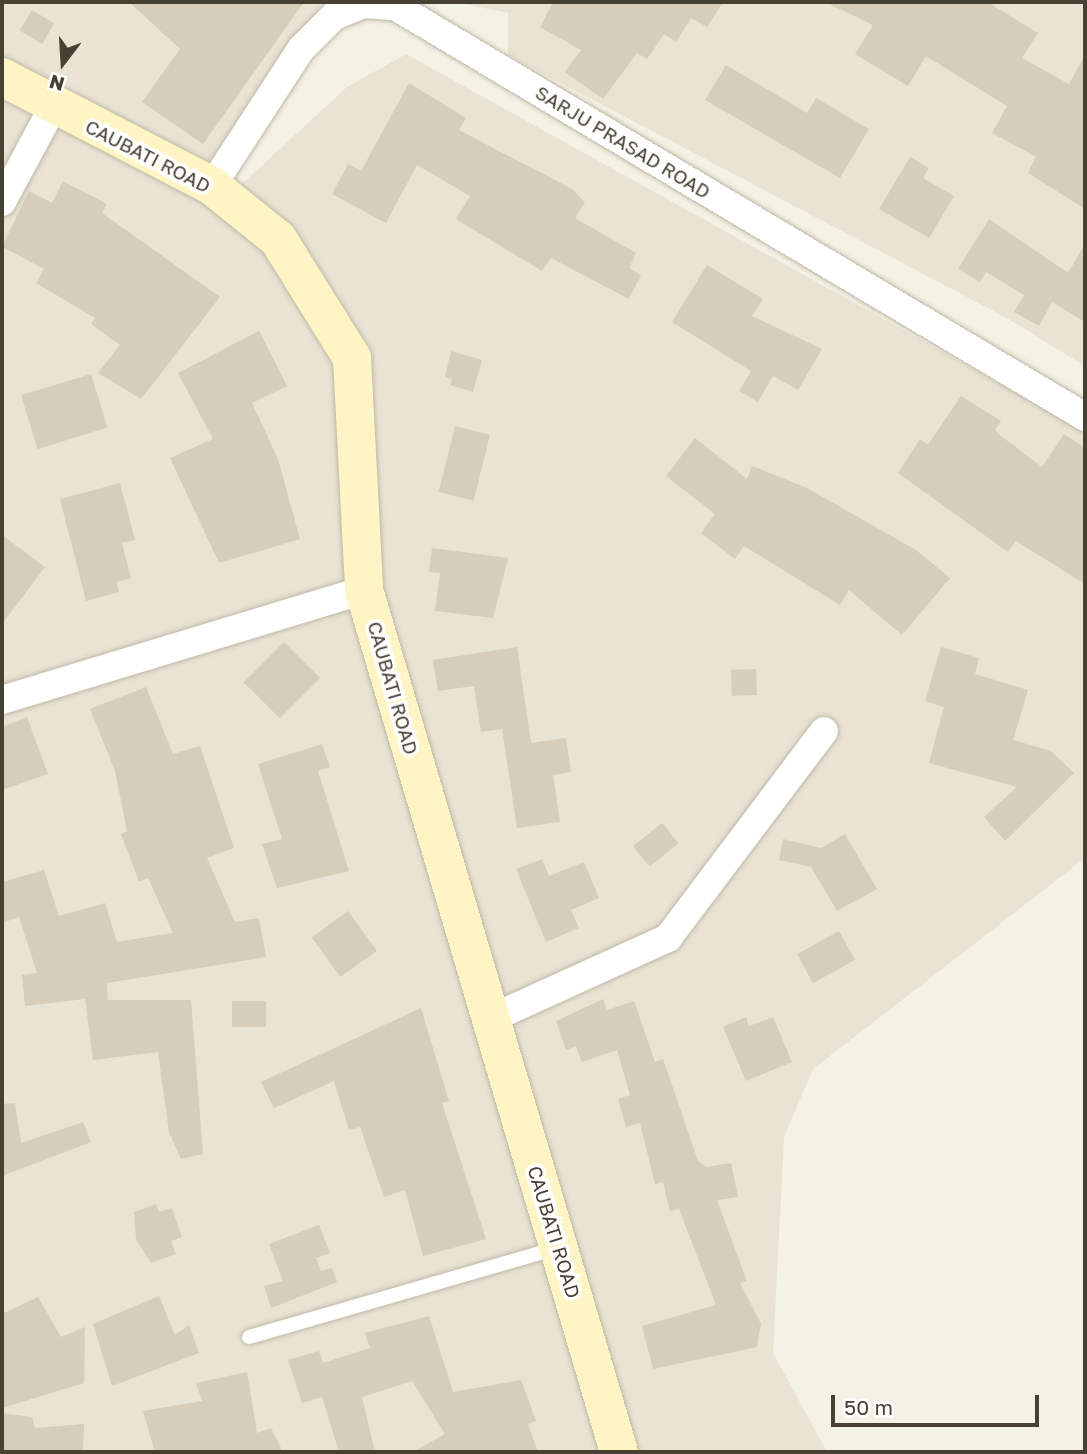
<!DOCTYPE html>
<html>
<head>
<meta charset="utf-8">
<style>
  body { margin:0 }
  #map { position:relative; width:1087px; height:1454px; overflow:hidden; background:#f4f1e5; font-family:"Golos Text",sans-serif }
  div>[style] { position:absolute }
  .residential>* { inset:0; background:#e8e3d3 }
  .building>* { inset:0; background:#d6cdba; transform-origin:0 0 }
  .roads { filter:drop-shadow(0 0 2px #c0b9a7) drop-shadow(0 0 2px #c0b9a7) }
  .lane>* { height:14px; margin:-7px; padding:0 7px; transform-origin:7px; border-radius:7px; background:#fff }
  .street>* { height:28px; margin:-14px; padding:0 14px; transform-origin:14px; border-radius:14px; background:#fff }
  .secondary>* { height:38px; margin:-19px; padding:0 19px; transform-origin:19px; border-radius:19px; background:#fff5c4 }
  span { translate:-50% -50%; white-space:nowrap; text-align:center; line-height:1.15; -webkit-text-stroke:7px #fff; paint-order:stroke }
  .street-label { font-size:19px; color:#474134 }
  .frame { position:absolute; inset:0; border:4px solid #474134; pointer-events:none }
  .north { position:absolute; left:28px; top:28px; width:70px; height:70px; -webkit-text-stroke:5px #fff; paint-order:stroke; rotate:197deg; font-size:19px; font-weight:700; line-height:28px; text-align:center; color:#474134 }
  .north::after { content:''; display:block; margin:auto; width:24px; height:32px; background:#474134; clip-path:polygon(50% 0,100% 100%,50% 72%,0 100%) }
  .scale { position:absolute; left:831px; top:1395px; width:208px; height:32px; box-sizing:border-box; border:4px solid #474134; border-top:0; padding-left:9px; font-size:21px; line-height:24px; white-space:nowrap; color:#474134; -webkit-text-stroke:5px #fff; paint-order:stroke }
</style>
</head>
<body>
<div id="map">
  <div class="residential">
    <i style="clip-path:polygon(2px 2px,323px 2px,206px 166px,2px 58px)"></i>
    <i style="clip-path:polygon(456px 2px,1085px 2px,1085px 366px,1005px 317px,508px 55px,508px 13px)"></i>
    <i style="clip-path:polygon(406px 54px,1085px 431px,1085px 858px,813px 1069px,784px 1137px,773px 1353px,827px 1452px,2px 1452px,2px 91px,217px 207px,347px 87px)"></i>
  </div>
  <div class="building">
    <i style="clip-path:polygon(129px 2px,304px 2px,203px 144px,142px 102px,180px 49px)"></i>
    <i style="clip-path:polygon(553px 2px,723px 2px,707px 27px,691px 18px,676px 42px,664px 34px,647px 59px,637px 53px,603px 99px,565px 72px,581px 50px,540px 27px)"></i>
    <i style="clip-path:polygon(825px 2px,987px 2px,1038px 33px,1022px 58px,1069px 84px,1085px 55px,1085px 209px,1028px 173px,1036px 157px,992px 133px,1007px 106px,926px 56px,908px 86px,855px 54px,873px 25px)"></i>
    <i style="left:32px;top:10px;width:26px;height:24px;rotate:31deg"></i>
    <i style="clip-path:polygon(726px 65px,807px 113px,816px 98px,869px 129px,840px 178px,705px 100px)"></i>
    <i style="clip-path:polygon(409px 83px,466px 118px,459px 130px,572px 189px,585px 202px,575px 218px,636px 253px,629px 268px,641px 275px,629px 299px,551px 258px,542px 271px,456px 219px,470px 196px,417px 165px,386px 223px,332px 194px,348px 164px,361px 171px)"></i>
    <i style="clip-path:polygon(910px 157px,929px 168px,923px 178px,954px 196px,929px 238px,879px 209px)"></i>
    <i style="clip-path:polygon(63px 181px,107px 204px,102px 213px,220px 297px,141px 399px,98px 373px,120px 345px,91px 324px,95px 318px,36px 283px,44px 269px,2px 247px,29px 191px,52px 203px)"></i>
    <i style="clip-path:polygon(989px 219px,1068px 273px,1085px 244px,1085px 322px,1052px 302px,1039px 326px,1014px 312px,1024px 295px,986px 272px,980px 282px,958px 269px)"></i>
    <i style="clip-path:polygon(707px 265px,763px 299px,752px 316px,822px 349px,798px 390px,773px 376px,758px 402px,739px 391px,751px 371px,672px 322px)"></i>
    <i style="clip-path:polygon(259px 331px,287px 386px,252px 403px,278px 459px,300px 539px,219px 563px,170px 458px,213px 439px,178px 373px)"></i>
    <i style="clip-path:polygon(451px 351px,482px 360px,473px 392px,450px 385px,452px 379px,445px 377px)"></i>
    <i style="left:91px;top:374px;width:56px;height:73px;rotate:73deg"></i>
    <i style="clip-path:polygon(961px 396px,1001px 421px,995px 430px,1001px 436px,1042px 467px,1064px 434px,1085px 448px,1085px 584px,1016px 541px,1008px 552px,898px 473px,920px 439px,928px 445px)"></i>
    <i style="left:455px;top:426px;width:36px;height:68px;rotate:14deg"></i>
    <i style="clip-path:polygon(695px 438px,747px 479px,752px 466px,807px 488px,916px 550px,950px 578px,902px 635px,849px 590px,840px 605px,744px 546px,735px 559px,701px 533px,715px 514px,666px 476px)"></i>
    <i style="clip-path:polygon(120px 483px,135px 540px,122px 543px,131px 578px,116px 582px,119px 592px,86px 601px,60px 499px)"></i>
    <i style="clip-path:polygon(2px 535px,45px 567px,2px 624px)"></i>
    <i style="clip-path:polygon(432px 548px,508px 558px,493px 618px,435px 611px,440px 573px,429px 572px)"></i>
    <i style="left:284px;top:642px;width:51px;height:57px;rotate:45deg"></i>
    <i style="clip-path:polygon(517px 647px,531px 743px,566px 738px,571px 772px,553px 775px,560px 822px,517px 828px,502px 729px,481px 732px,474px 686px,438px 691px,433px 660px)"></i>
    <i style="clip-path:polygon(941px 647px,979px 658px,975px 674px,1028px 690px,1013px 740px,1051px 751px,1074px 773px,1005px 841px,984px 817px,1017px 787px,929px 763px,944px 707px,925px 701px)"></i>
    <i style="left:756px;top:669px;width:26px;height:25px;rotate:88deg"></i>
    <i style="clip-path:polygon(146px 687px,173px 754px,200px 746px,234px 848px,207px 858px,235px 922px,259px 918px,266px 957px,107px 983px,108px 1000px,191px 1000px,203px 1154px,181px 1159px,169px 1132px,158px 1052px,93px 1060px,85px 999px,25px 1006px,22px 975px,37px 973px,19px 917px,2px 923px,2px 882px,44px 870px,59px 916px,105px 903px,117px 942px,173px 933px,148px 878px,139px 882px,121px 834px,127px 831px,115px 771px,90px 709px)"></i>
    <i style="clip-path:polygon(27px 717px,48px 774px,2px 790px,2px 727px)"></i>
    <i style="clip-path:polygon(322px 744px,330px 767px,318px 771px,349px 871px,277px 888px,262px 844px,282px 839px,258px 764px)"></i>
    <i style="left:662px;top:823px;width:26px;height:37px;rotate:51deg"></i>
    <i style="clip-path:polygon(845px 834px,877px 889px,837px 911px,811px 867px,779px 860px,783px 839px,821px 848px)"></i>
    <i style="clip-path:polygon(542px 859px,549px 876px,584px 862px,599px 898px,571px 910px,579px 928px,546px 942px,516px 869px)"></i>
    <i style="left:348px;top:911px;width:49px;height:45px;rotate:54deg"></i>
    <i style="left:839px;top:931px;width:33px;height:48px;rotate:61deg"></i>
    <i style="clip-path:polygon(603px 999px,607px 1010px,634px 1001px,655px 1062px,663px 1059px,698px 1161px,706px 1167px,731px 1163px,738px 1197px,717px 1200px,747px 1281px,740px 1283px,761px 1324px,757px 1347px,653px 1369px,642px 1326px,716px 1305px,679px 1209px,670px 1211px,663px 1182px,655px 1184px,640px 1123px,626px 1127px,618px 1099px,630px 1095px,617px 1050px,582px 1062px,576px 1046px,566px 1050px,556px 1021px)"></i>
    <i style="left:232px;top:1001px;width:34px;height:26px"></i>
    <i style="clip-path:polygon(421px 1008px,449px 1101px,442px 1103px,486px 1239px,423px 1256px,405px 1190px,384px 1197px,360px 1127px,349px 1130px,334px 1081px,274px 1108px,261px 1082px)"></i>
    <i style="clip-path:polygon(746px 1017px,749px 1026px,773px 1017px,792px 1062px,746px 1081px,723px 1027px)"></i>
    <i style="clip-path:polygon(15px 1103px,21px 1143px,83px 1122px,91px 1142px,2px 1176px,2px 1104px)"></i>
    <i style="clip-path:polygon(156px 1204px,159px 1212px,172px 1208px,182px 1237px,171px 1241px,176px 1254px,151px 1263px,136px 1239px,134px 1212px)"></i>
    <i style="clip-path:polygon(319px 1225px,330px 1253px,316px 1258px,321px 1271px,332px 1268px,337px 1282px,271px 1308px,264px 1286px,283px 1281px,269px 1244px)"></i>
    <i style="clip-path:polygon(159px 1296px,175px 1335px,189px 1325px,199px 1353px,112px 1386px,93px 1324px)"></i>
    <i style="clip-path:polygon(38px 1297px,61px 1337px,85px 1327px,84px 1383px,2px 1408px,2px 1314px)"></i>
    <i style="clip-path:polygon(429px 1316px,453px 1392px,521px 1380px,536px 1421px,528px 1424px,538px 1452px,413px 1452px,445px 1434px,412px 1381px,362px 1397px,375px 1452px,339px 1452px,322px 1397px,302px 1403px,288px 1360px,319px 1351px,323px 1363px,370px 1348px,365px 1333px)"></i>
    <i style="clip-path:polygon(247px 1372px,257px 1433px,271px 1428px,283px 1452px,155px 1452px,143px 1411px,202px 1401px,196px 1383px)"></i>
    <i style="clip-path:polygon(2px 1413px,32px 1417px,35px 1428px,84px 1424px,83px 1452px,2px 1452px)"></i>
  </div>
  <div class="roads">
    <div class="lane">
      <i style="left:249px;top:1337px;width:321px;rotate:-16.1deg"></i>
    </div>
    <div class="street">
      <i style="left:212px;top:186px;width:163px;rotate:-57deg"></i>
      <i style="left:301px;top:49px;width:47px;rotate:-45deg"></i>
      <i style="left:334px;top:16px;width:32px;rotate:-22deg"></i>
      <i style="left:364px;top:4px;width:31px;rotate:4deg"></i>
      <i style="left:395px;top:6px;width:803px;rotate:30.78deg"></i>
      <i style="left:2px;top:202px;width:108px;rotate:-61.8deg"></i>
      <i style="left:2px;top:700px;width:378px;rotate:-16.9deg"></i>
      <i style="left:490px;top:1019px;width:196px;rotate:-24.5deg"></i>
      <i style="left:668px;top:938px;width:259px;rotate:-53deg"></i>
    </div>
    <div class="secondary">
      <i style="left:2px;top:77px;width:237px;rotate:27.4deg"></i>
      <i style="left:212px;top:186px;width:85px;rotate:38.8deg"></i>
      <i style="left:278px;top:239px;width:140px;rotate:58.1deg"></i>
      <i style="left:352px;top:358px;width:232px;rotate:87deg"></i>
      <i style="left:364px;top:590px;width:899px;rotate:73.52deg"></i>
    </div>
  </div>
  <div class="street-label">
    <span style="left:623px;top:142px;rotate:31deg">SARJU PRASAD ROAD</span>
    <span style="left:148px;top:156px;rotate:27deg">CAUBATI ROAD</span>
    <span style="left:393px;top:688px;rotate:74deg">CAUBATI ROAD</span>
    <span style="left:554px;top:1232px;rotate:73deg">CAUBATI ROAD</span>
  </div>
  <div class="frame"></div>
  <div class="north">N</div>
  <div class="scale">50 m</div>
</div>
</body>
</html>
